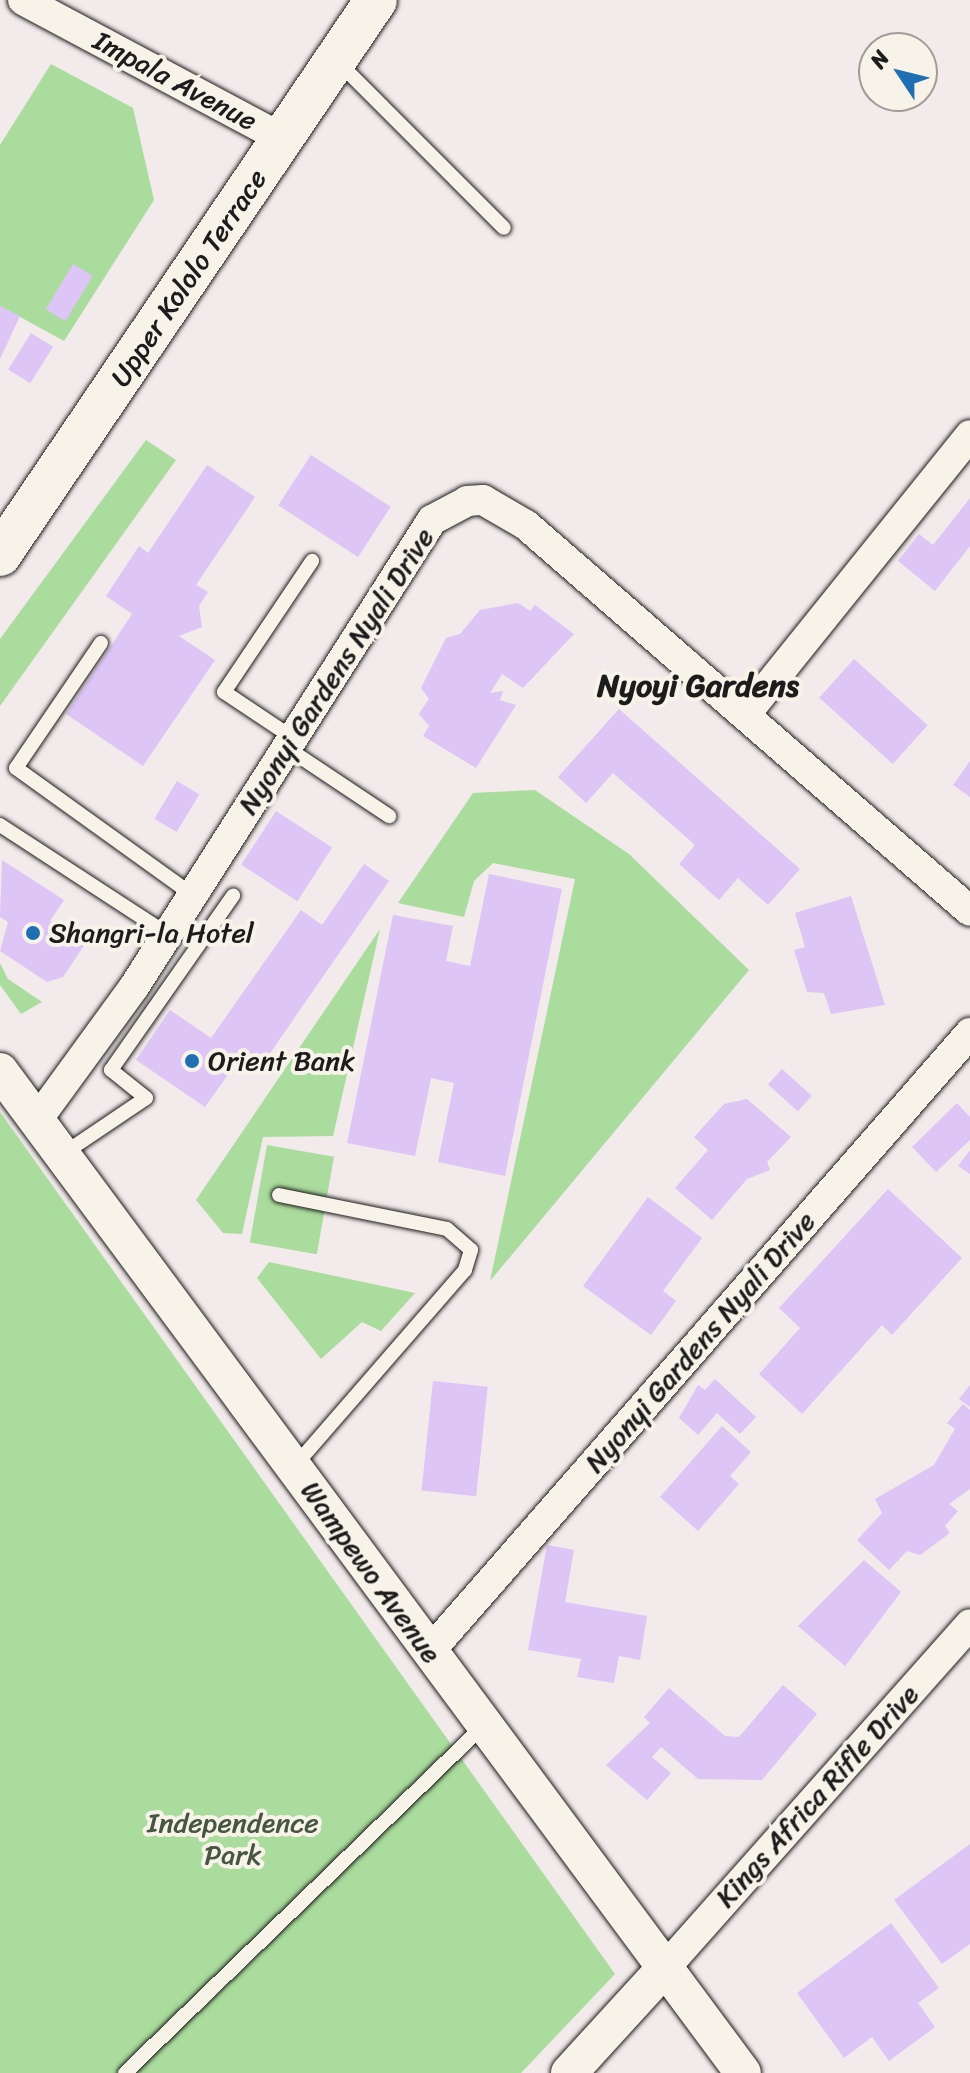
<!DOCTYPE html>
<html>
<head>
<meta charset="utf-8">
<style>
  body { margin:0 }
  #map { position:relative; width:970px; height:2073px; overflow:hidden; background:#f2eaeb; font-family:Sriracha,sans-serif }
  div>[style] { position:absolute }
  .green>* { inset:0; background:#aadc9d; transform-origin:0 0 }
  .building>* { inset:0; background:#ddc5f5; transform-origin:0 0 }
  .roads { filter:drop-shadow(0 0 2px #1c1c1c) drop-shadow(0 0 2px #1c1c1c) }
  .service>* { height:14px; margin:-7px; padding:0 7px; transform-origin:7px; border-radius:7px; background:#f7f3e8 }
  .minor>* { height:30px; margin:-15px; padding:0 15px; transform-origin:15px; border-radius:15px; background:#f7f3e8 }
  .tertiary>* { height:36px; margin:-18px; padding:0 18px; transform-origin:18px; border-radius:18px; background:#f7f3e8 }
  .secondary>* { height:42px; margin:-21px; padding:0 21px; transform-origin:21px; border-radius:21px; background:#f7f3e8 }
  .dots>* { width:22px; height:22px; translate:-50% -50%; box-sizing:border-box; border:4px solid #f7f3e8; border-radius:50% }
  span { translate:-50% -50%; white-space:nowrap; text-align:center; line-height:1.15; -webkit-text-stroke:8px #f7f3e8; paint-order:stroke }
  .street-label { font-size:28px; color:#1c1c1c }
  .poi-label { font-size:28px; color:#1c1c1c }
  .left { translate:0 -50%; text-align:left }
  .park-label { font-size:28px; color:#475643 }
  .quarter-label { font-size:32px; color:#1c1c1c; font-weight:700 }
  .north { position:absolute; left:858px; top:32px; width:80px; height:80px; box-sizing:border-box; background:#f7f3e8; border:2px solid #9f9d96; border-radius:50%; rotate:305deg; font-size:22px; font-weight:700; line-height:32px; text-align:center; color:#1c1c1c }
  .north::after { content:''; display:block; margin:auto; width:28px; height:36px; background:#1f6fb2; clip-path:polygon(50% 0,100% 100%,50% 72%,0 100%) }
</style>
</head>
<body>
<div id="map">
  <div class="green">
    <i style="clip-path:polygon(51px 64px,133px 108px,154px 200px,64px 341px,0 306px,0 145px)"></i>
    <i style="clip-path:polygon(146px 440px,176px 460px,0 706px,0 639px)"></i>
    <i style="clip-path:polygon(535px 790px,629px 854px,749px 970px,490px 1281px,575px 879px,493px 863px,474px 881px,464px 917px,398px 903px,473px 793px)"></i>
    <i style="clip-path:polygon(380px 929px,333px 1136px,263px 1137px,242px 1234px,223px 1233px,196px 1200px)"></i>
    <i style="clip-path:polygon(0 963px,8px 979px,42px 1002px,21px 1014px,0 985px)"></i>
    <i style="clip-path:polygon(0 1112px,615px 1974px,521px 2073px,0 2073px)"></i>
    <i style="left:267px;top:1145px;width:68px;height:99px;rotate:10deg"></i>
    <i style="clip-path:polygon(269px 1262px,415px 1293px,381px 1331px,362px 1322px,321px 1359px,257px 1278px)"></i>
  </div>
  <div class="building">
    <i style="left:73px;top:264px;width:23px;height:53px;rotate:31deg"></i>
    <i style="clip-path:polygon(0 306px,20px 316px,0 359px)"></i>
    <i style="left:31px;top:333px;width:26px;height:43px;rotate:32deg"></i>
    <i style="left:311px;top:455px;width:95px;height:60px;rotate:33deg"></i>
    <i style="clip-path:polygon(207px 465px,255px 497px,196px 585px,208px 592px,199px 606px,202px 627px,179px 636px,215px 660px,143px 766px,66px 714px,132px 614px,106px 596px,139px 546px,148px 553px)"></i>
    <i style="clip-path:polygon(970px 498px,970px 546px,935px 591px,898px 561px,919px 534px,933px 545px)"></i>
    <i style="clip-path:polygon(518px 603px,530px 611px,535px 605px,574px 634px,523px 688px,502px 674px,490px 693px,503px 691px,500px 700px,516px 705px,476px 768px,423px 736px,429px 726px,419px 714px,429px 699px,421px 688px,446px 638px,460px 634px,480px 610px)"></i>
    <i style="left:854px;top:659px;width:99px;height:52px;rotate:42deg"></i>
    <i style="clip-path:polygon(619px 709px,800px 869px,768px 905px,738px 878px,719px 900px,679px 864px,695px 845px,613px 773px,586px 803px,558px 777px)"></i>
    <i style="clip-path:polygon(970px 761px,970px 797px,953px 785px)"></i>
    <i style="left:177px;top:781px;width:26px;height:44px;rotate:31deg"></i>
    <i style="left:276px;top:811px;width:67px;height:64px;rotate:33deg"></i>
    <i style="clip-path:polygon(2px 860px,64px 900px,50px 921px,85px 944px,63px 977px,47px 982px,0 951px,8px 922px,0 917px)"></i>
    <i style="clip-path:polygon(364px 864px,389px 881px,255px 1075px,237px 1062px,205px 1107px,136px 1060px,170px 1010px,211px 1038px,301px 910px,322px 925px)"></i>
    <i style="clip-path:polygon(489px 874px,562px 889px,505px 1176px,438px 1162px,454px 1083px,431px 1078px,415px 1156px,347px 1143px,393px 915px,453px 926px,446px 961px,470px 966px)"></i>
    <i style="clip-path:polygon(851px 896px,885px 1005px,831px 1014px,824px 993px,807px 992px,794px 950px,805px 947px,795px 913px)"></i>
    <i style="left:782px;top:1069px;width:40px;height:21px;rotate:42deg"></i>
    <i style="clip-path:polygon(747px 1099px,791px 1137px,767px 1162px,770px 1170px,747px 1179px,712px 1220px,675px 1188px,708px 1150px,694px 1137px,724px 1104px)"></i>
    <i style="clip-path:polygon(957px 1103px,970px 1117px,970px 1140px,936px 1172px,912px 1147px)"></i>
    <i style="clip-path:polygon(970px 1150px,970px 1174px,958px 1166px)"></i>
    <i style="clip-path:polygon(888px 1189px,962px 1258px,892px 1335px,882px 1325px,802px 1414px,759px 1374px,800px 1328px,779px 1308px)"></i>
    <i style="clip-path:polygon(648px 1197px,702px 1238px,663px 1291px,676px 1301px,651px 1335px,583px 1286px)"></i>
    <i style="clip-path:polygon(715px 1379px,756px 1417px,740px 1434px,717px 1413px,698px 1435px,679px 1418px,698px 1385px,705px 1390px)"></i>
    <i style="left:433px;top:1381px;width:55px;height:110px;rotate:6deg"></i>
    <i style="clip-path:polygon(970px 1385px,970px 1407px,959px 1399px)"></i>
    <i style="clip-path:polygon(963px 1404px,970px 1410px,970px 1489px,949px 1504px,958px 1511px,945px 1526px,950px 1533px,920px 1555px,907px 1551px,889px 1570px,857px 1540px,882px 1513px,875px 1499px,934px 1465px,955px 1429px,947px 1423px)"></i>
    <i style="clip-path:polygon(722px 1426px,751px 1452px,730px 1476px,739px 1484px,698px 1531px,660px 1497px)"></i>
    <i style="clip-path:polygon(547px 1545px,574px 1550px,565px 1602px,647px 1616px,640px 1660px,619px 1656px,614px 1683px,577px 1677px,581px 1659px,528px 1650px)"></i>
    <i style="clip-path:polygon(864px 1560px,901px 1592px,845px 1666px,798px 1626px)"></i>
    <i style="clip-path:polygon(783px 1685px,817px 1714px,762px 1780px,698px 1779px,661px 1747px,652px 1757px,671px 1773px,647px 1800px,606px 1765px,650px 1723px,644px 1717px,669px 1688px,725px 1736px,739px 1737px)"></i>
    <i style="clip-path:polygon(970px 1844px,970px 1944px,942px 1964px,894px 1900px)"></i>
    <i style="clip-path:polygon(891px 1923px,939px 1988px,918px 2003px,935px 2027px,889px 2061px,872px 2037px,844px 2058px,797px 1993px)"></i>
  </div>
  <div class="roads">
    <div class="service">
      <i style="left:339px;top:63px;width:233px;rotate:45deg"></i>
      <i style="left:101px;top:643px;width:151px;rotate:124.2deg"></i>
      <i style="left:16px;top:768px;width:218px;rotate:35.7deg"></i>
      <i style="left:293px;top:738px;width:83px;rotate:-146.3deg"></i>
      <i style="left:224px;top:692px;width:158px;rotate:-56.1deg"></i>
      <i style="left:287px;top:748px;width:123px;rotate:33.7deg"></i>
      <i style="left:0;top:825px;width:199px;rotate:33.1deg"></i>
      <i style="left:63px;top:1154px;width:100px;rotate:-34deg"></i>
      <i style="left:146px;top:1098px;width:45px;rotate:-141.3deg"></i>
      <i style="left:111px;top:1070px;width:213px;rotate:-55deg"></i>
      <i style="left:279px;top:1195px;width:171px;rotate:11.4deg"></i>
      <i style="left:447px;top:1229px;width:32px;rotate:41deg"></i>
      <i style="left:471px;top:1250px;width:21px;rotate:107deg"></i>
      <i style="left:465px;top:1270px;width:261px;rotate:131deg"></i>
      <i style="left:125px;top:2073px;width:500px;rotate:-44.1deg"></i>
    </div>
    <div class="minor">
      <i style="left:23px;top:0;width:295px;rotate:28.1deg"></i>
      <i style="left:745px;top:715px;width:359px;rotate:-51.2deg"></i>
      <i style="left:37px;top:1120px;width:165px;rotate:-53.9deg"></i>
      <i style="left:134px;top:987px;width:554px;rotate:-57.46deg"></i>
      <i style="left:432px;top:520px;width:40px;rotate:-28deg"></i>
      <i style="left:467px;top:501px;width:16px;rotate:-4deg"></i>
      <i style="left:483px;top:500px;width:50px;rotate:30.2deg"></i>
      <i style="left:526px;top:525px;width:588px;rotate:41deg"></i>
      <i style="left:430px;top:1651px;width:821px;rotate:-48.85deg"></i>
      <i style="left:664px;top:1969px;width:461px;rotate:-48.4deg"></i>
    </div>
    <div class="tertiary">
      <i style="left:0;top:1071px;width:1247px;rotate:53.44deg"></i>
      <i style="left:569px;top:2073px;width:141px;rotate:-47.6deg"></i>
    </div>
    <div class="secondary">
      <i style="left:0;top:555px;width:670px;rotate:-55.88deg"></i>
    </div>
  </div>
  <div class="dots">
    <i style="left:33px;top:933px;background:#1f6fb2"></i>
    <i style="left:192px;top:1061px;background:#1f6fb2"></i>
  </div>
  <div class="street-label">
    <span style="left:175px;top:81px;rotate:28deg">Impala Avenue</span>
    <span style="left:189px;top:278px;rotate:-56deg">Upper Kololo Terrace</span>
    <span style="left:336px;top:671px;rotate:-57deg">Nyonyi Gardens Nyali Drive</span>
    <span style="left:700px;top:1342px;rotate:-49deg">Nyonyi Gardens Nyali Drive</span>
    <span style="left:371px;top:1572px;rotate:54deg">Wampewo Avenue</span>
    <span style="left:817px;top:1796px;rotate:-48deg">Kings Africa Rifle Drive</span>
  </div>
  <div class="poi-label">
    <span class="left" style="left:49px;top:933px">Shangri-la Hotel</span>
    <span class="left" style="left:208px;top:1061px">Orient Bank</span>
  </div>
  <div class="park-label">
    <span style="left:233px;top:1839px">Independence<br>Park</span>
  </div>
  <div class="quarter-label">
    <span style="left:698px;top:686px">Nyoyi Gardens</span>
  </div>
  <div class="north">N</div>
</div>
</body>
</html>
